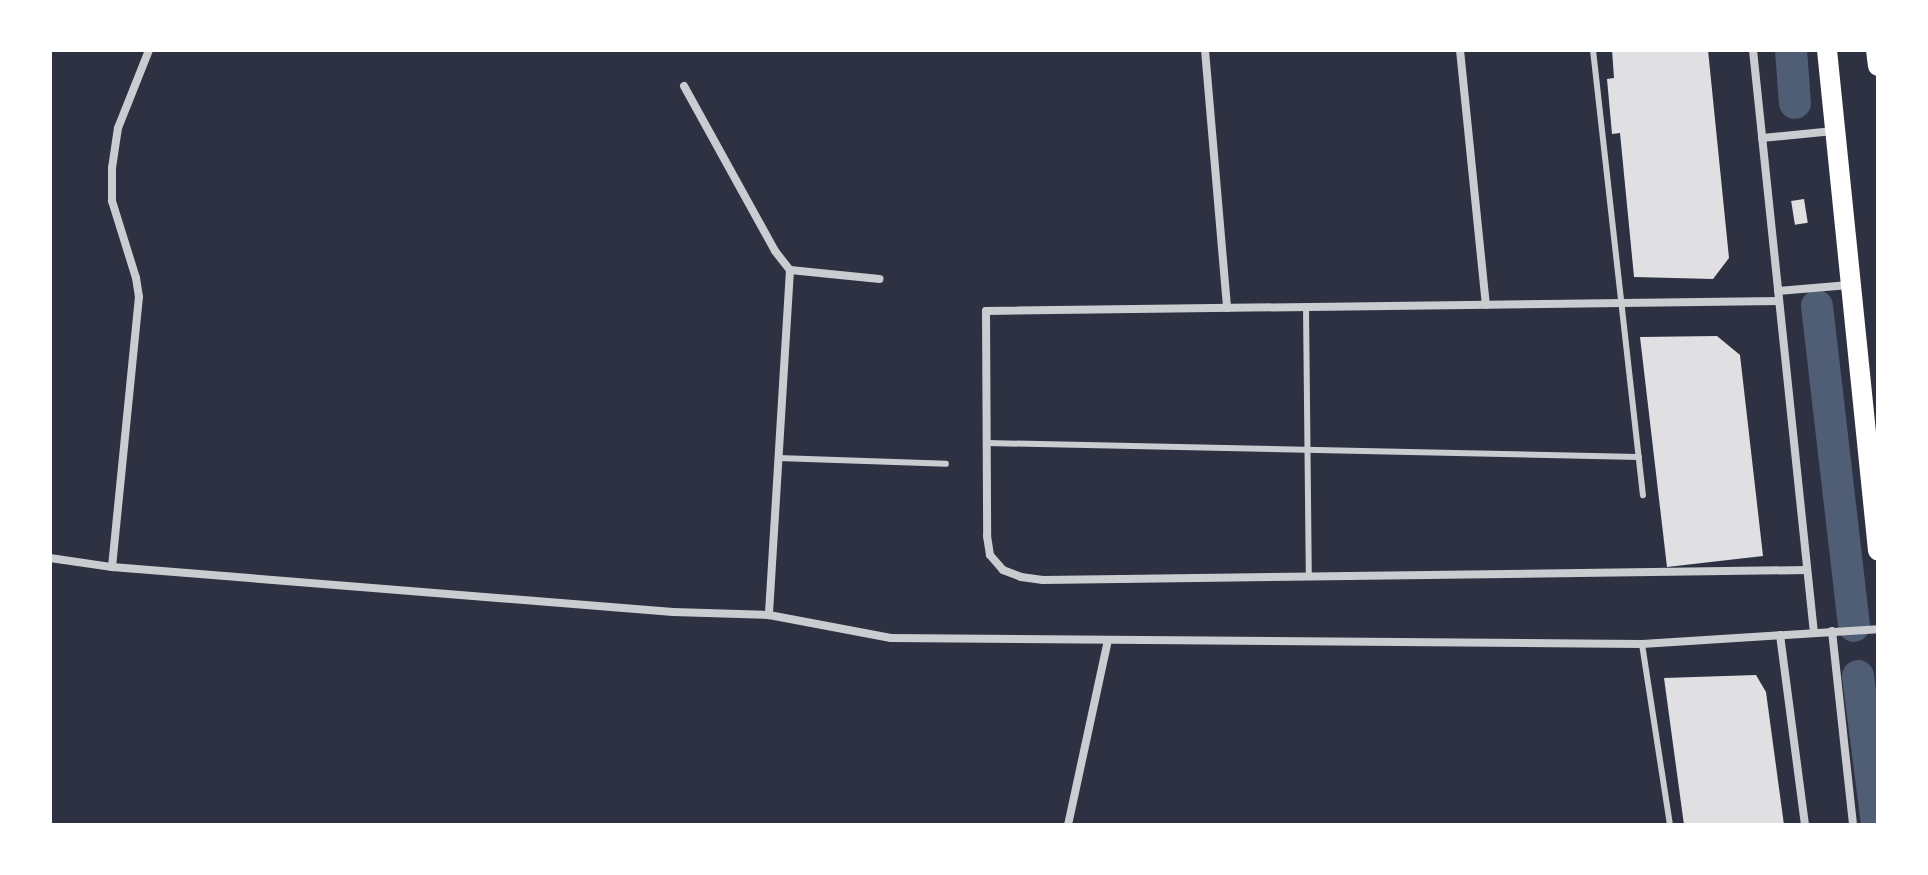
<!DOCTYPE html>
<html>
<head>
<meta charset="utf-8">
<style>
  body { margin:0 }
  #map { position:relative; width:1928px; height:875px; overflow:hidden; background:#2d3142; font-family:Rubik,sans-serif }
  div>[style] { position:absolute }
  .canal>* { height:32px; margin:-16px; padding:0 16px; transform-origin:16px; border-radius:16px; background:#4f5d75 }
  .building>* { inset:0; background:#e0e0e3; transform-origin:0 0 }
  .service>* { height:6px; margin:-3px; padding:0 3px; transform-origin:3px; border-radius:3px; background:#caccd0 }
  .minor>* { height:8px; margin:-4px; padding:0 4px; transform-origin:4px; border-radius:4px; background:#caccd0 }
  .primary>* { height:20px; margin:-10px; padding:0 10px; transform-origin:10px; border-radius:10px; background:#fff }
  span { translate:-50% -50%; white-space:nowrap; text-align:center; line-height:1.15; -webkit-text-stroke:8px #fff; paint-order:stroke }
  .frame { position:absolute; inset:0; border:52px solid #fff; pointer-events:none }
</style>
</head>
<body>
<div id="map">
  <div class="canal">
    <i style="left:1791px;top:50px;width:53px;rotate:85.7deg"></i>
    <i style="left:1817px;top:306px;width:322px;rotate:83.4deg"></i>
    <i style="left:1858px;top:676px;width:150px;rotate:82.7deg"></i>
  </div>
  <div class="building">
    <i style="clip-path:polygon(1612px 50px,1708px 50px,1729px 258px,1713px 279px,1634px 277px,1620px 133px,1612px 134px,1607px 79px,1614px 78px)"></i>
    <i style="left:1804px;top:199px;width:24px;height:13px;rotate:81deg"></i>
    <i style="clip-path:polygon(1717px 336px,1740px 355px,1763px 556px,1667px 567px,1640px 337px)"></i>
    <i style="clip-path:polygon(1756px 675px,1766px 692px,1784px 825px,1684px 825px,1664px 678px)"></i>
  </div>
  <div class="service">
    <i style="left:1593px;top:50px;width:448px;rotate:83.6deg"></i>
    <i style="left:1306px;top:307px;width:269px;rotate:89.4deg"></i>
    <i style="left:987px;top:443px;width:652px;rotate:1.23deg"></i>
    <i style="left:778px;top:458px;width:168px;rotate:2deg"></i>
    <i style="left:1642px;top:644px;width:183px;rotate:81.2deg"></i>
  </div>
  <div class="minor">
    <i style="left:1205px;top:50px;width:259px;rotate:85.1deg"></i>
    <i style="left:1460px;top:50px;width:256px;rotate:84.2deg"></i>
    <i style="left:1753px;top:50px;width:586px;rotate:84.03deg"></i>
    <i style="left:684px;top:86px;width:188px;rotate:61.1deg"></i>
    <i style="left:775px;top:251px;width:24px;rotate:52deg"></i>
    <i style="left:790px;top:270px;width:346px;rotate:93.5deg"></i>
    <i style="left:1762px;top:138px;width:72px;rotate:-5.6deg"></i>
    <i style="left:790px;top:270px;width:90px;rotate:5.7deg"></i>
    <i style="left:1778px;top:291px;width:71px;rotate:-4.8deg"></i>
    <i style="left:1779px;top:301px;width:793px;rotate:179.28deg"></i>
    <i style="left:986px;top:311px;width:225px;rotate:89.7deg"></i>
    <i style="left:987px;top:536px;width:19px;rotate:81deg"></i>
    <i style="left:990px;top:555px;width:20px;rotate:49deg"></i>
    <i style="left:1003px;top:570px;width:19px;rotate:21deg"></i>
    <i style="left:1021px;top:577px;width:22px;rotate:8deg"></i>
    <i style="left:1043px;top:580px;width:764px;rotate:-0.75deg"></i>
    <i style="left:50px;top:558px;width:63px;rotate:8.3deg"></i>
    <i style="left:112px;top:567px;width:563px;rotate:4.59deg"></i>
    <i style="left:673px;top:612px;width:96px;rotate:1.8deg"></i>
    <i style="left:769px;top:615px;width:124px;rotate:10.7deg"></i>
    <i style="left:891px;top:638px;width:751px;rotate:0.46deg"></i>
    <i style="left:1642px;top:644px;width:236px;rotate:-3.6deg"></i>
    <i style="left:112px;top:567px;width:271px;rotate:-84.3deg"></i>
    <i style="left:139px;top:297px;width:19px;rotate:-99deg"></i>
    <i style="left:136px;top:278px;width:81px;rotate:-107.3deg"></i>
    <i style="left:112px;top:201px;width:33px;rotate:-90deg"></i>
    <i style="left:112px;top:168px;width:40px;rotate:-81.5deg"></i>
    <i style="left:118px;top:128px;width:84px;rotate:-68.3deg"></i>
    <i style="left:1832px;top:631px;width:195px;rotate:83.8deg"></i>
    <i style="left:1780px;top:635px;width:192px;rotate:82.5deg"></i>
    <i style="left:1068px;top:825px;width:189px;rotate:-77.8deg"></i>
  </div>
  <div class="primary">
    <i style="left:1827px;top:50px;width:503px;rotate:84.18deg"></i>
    <i style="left:1876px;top:50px;width:16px;rotate:83deg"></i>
  </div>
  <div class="frame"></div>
</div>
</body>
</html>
